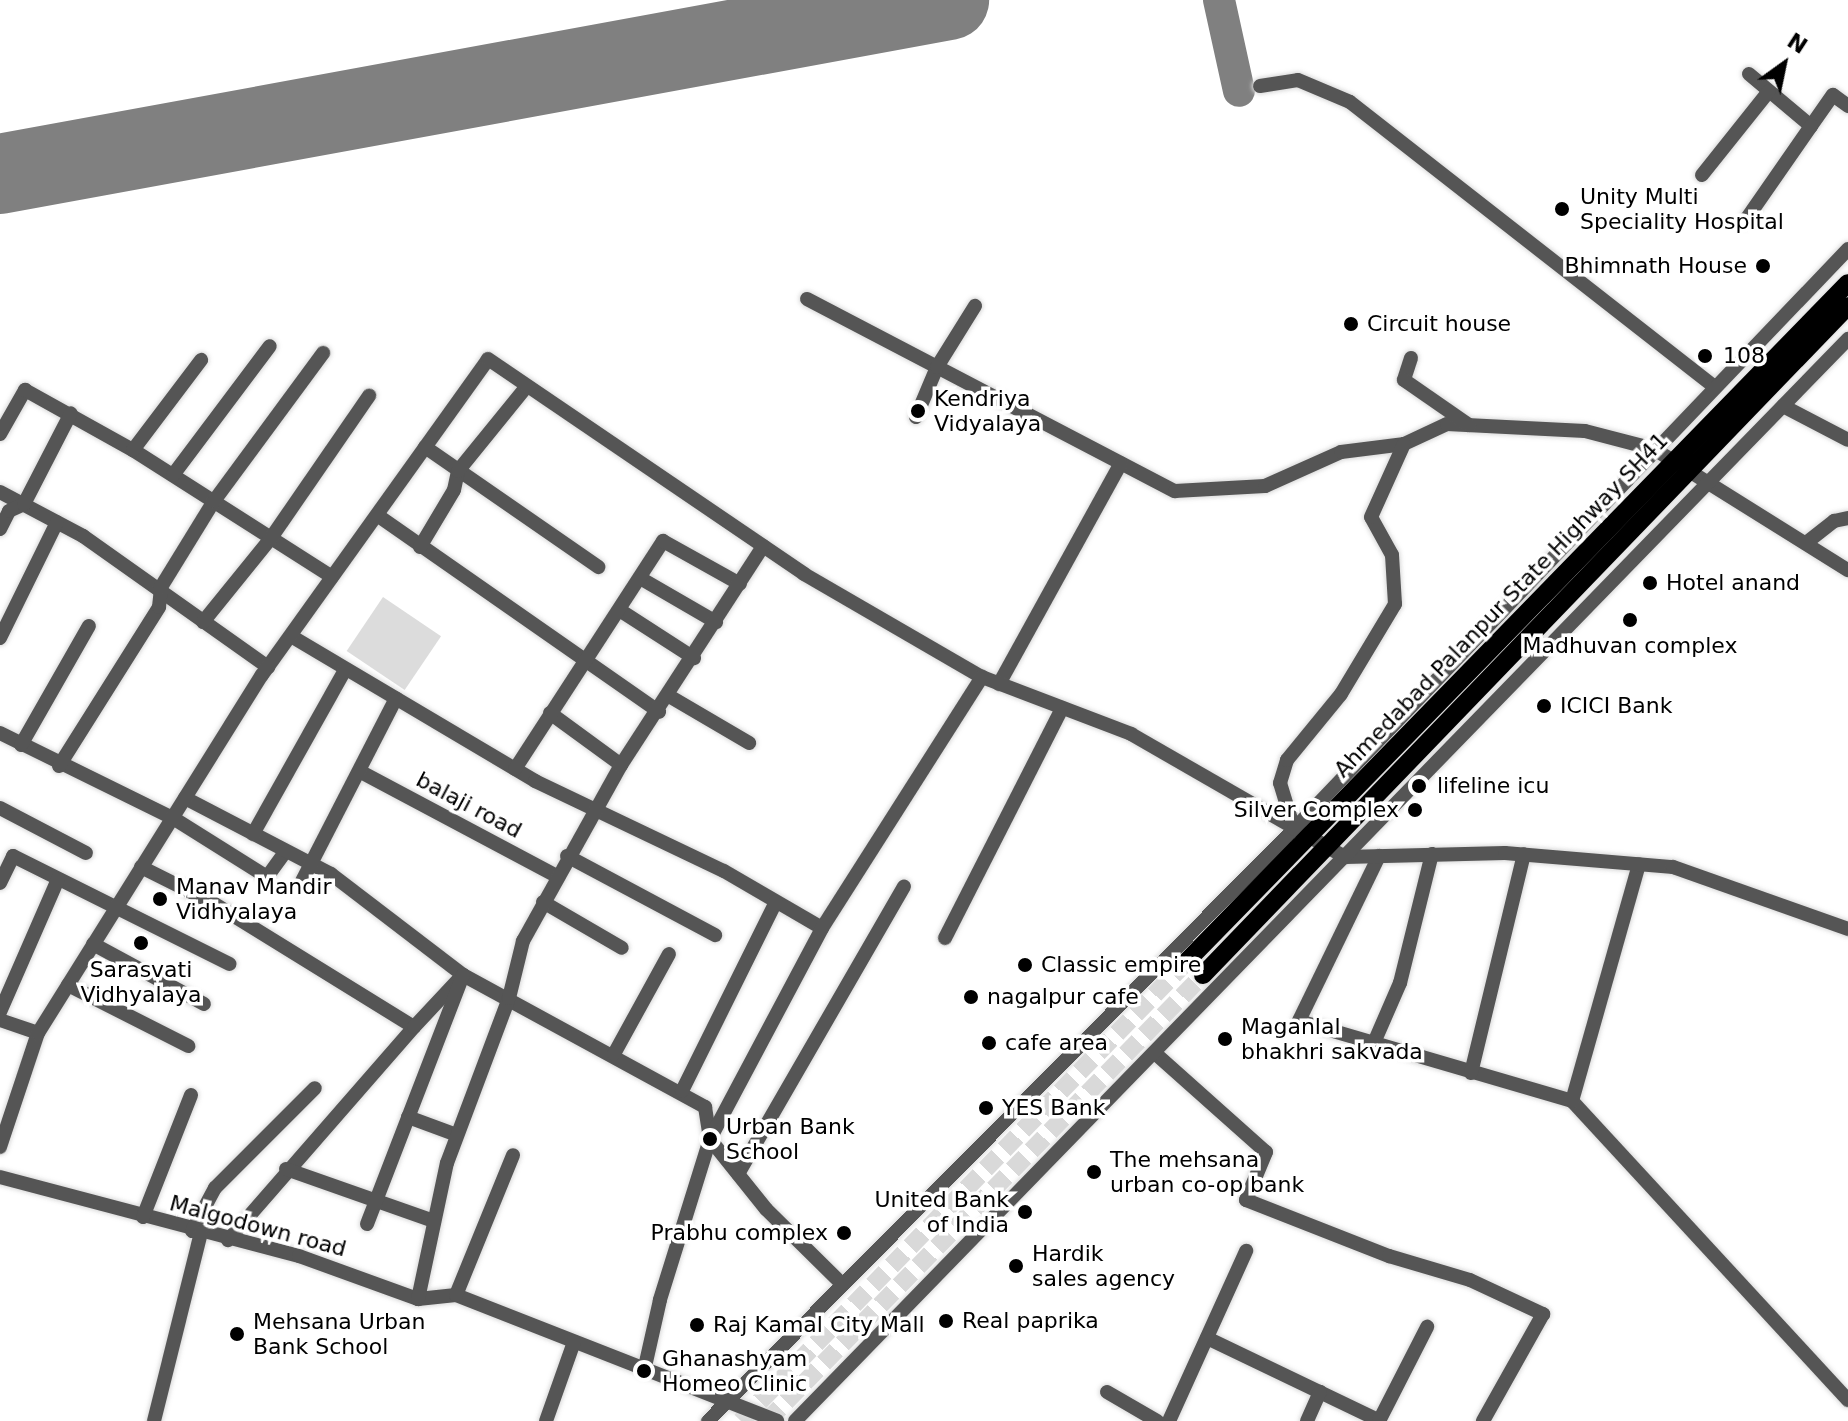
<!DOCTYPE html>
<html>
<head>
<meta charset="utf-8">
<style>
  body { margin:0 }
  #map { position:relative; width:1848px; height:1421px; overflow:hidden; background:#fff; font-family:"DejaVu Sans",sans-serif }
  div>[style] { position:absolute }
  .green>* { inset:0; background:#dcdcdc; transform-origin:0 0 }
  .taxiway>* { height:32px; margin:-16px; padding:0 16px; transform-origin:16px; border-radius:16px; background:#808080 }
  .runway>* { height:80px; margin:-40px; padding:0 40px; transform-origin:40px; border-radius:40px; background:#808080 }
  .major-tunnel>* { height:18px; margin-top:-9px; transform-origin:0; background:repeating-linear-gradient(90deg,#d9d9d9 0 18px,transparent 0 27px) }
  .roads { filter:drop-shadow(0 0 2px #dbdbdb) drop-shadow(0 0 2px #dbdbdb) }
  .minor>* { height:14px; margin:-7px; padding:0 7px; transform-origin:7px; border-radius:7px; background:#555 }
  .major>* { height:18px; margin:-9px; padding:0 9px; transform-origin:9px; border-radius:9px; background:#000 }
  .dots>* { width:22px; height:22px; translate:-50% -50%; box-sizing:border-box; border:4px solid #fff; border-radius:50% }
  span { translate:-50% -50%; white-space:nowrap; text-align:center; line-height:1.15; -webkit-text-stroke:7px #fff; paint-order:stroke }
  .poi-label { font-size:22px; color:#000 }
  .left { translate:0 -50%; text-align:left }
  .right { translate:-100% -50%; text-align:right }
  .street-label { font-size:22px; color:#000 }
  .north { position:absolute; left:1744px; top:24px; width:80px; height:80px; -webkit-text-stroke:6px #fff; paint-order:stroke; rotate:33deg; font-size:22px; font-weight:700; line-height:32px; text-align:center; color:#000 }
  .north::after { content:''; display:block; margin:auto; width:28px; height:36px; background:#000; clip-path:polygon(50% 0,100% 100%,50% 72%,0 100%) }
</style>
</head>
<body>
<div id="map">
  <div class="green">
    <i style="left:383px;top:597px;width:70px;height:65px;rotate:34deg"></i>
  </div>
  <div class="taxiway">
    <i style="left:1219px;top:0;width:93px;rotate:77.6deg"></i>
  </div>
  <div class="runway">
    <i style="left:0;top:174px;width:965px;rotate:-10.39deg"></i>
  </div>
  <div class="major-tunnel">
    <i style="left:741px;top:1421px;width:642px;rotate:-45.88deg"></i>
    <i style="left:767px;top:1421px;width:624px;rotate:-45.65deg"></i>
  </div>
  <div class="roads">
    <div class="minor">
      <i style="left:1749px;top:74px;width:81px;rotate:40deg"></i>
      <i style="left:1811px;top:126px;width:38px;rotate:-55deg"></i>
      <i style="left:1833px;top:95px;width:19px;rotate:36deg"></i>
      <i style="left:1260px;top:86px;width:38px;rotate:-9deg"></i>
      <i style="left:1298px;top:80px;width:56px;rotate:22.9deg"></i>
      <i style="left:1350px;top:102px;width:462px;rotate:38deg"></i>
      <i style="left:1702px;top:175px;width:107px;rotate:-51.4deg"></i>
      <i style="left:1745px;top:221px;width:116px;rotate:-55.2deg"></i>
      <i style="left:807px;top:299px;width:415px;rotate:27.6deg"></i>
      <i style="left:1175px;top:491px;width:90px;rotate:-3.2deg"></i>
      <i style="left:1265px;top:486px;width:83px;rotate:-24.1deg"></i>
      <i style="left:1341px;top:452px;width:64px;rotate:-7.2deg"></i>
      <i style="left:1404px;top:444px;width:47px;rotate:-24.9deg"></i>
      <i style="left:1447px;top:424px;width:138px;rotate:2.9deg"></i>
      <i style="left:1585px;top:431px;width:71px;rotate:14.6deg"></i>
      <i style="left:1654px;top:449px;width:229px;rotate:32deg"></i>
      <i style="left:1411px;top:358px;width:23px;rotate:108deg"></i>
      <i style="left:1404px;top:380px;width:79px;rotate:34.7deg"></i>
      <i style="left:1783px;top:406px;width:73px;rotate:27.6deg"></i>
      <i style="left:916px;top:417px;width:54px;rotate:-67.2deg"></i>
      <i style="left:937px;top:367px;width:72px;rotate:-58.1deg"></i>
      <i style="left:0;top:434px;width:51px;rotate:-60.4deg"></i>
      <i style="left:25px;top:390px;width:124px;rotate:29.1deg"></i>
      <i style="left:133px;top:450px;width:236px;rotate:32.5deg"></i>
      <i style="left:425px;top:447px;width:211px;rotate:34.7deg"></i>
      <i style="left:133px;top:450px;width:113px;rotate:-52.9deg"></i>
      <i style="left:173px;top:475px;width:161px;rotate:-53.1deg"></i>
      <i style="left:0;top:492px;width:94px;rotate:27.9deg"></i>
      <i style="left:83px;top:536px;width:227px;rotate:35.3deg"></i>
      <i style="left:377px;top:515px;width:344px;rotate:34.9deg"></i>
      <i style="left:0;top:529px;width:20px;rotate:-63deg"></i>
      <i style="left:9px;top:511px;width:17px;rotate:-25deg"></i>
      <i style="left:24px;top:504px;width:102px;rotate:-62.7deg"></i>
      <i style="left:1806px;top:543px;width:36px;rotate:-38deg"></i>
      <i style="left:1834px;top:521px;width:14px;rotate:-12deg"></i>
      <i style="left:420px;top:547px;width:66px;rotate:-59.2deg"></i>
      <i style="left:454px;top:490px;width:19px;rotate:-78deg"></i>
      <i style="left:458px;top:471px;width:109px;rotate:-50.9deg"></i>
      <i style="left:640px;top:578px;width:88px;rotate:30.1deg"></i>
      <i style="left:621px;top:611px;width:87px;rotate:32.8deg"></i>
      <i style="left:203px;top:622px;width:108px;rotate:-51deg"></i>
      <i style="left:271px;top:538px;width:173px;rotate:-55.4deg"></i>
      <i style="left:291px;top:636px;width:284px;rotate:30.7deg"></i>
      <i style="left:535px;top:781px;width:209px;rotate:25.5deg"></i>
      <i style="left:724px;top:871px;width:113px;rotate:30.2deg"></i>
      <i style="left:0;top:638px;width:129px;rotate:-63.8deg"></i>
      <i style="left:999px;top:684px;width:252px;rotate:-61.1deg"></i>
      <i style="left:669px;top:696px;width:93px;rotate:30.4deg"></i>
      <i style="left:550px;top:713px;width:88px;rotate:36.2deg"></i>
      <i style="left:0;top:733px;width:193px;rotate:26.2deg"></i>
      <i style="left:173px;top:818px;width:111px;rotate:32.1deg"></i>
      <i style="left:267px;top:877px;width:31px;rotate:-54deg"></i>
      <i style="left:21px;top:745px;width:137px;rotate:-60.3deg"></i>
      <i style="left:59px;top:766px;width:188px;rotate:-57.8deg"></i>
      <i style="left:159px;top:607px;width:20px;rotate:-84deg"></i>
      <i style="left:161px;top:587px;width:101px;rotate:-58.4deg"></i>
      <i style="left:214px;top:501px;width:184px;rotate:-53.6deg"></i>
      <i style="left:515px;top:769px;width:272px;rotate:-57deg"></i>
      <i style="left:663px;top:541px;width:88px;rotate:29.2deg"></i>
      <i style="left:361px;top:772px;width:222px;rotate:28deg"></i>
      <i style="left:185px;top:798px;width:165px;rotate:27.5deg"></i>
      <i style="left:331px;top:874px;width:166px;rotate:37.4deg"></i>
      <i style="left:463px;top:975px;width:276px;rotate:28.6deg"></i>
      <i style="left:705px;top:1107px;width:32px;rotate:81deg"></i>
      <i style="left:710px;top:1139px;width:169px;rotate:107.3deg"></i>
      <i style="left:660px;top:1300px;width:73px;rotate:102.7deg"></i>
      <i style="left:0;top:808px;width:97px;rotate:27.6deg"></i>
      <i style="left:1294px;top:829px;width:48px;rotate:-106.9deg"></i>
      <i style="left:1280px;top:783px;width:24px;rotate:-73deg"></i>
      <i style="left:1287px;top:760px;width:85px;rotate:-50.7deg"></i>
      <i style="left:1341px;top:694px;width:105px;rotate:-59deg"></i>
      <i style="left:1395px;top:604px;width:49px;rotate:-93.5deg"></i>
      <i style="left:1392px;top:555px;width:43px;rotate:-118.9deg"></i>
      <i style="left:1371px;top:517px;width:80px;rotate:-65.7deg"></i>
      <i style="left:253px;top:834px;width:188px;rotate:-60.7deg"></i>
      <i style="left:567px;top:856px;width:168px;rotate:28.1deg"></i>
      <i style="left:1379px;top:856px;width:183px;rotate:115.9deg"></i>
      <i style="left:1299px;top:1021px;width:284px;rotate:16.3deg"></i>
      <i style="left:1572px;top:1101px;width:407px;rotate:47.3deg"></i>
      <i style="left:141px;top:867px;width:80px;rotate:26.6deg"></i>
      <i style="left:213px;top:903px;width:236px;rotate:31.7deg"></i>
      <i style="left:414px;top:1027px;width:283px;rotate:131.1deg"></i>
      <i style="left:0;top:883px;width:30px;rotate:-64deg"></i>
      <i style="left:13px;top:856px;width:242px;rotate:26.5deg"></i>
      <i style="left:299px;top:887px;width:212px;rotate:-62.8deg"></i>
      <i style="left:543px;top:902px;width:91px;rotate:30.2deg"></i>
      <i style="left:945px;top:938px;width:258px;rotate:-63deg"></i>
      <i style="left:93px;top:944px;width:126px;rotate:28.4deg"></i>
      <i style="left:68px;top:985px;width:135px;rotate:26.9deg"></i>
      <i style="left:0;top:1012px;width:145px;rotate:-66.4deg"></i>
      <i style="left:0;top:1020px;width:40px;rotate:18.9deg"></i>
      <i style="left:414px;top:1027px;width:63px;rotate:-46.9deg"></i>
      <i style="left:1373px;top:1045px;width:68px;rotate:-66.5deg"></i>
      <i style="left:1400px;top:983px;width:133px;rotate:-76.1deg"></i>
      <i style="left:614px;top:1054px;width:114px;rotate:-61.2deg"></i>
      <i style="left:1157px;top:1055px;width:146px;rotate:41.7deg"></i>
      <i style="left:1266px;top:1152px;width:52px;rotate:112.6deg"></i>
      <i style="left:1246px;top:1200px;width:154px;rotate:21.4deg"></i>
      <i style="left:1389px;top:1256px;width:84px;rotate:16.5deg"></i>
      <i style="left:1470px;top:1280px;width:81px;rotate:25deg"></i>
      <i style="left:1543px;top:1314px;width:123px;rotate:119.3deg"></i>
      <i style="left:1471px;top:1073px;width:225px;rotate:-76.4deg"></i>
      <i style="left:682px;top:1091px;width:211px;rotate:-63.6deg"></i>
      <i style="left:1572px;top:1101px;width:246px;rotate:-74.2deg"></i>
      <i style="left:408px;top:1117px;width:52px;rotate:20.2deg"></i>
      <i style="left:0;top:1147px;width:120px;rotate:-71.6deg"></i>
      <i style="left:38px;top:1033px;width:422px;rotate:-58deg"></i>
      <i style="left:262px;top:675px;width:388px;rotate:-54.4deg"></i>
      <i style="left:488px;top:359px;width:382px;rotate:34.2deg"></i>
      <i style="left:804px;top:574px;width:206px;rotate:30.1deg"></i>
      <i style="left:982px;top:677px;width:160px;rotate:20.9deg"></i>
      <i style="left:1131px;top:734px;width:247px;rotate:29.9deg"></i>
      <i style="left:1345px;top:857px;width:160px;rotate:-1.4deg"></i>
      <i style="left:1505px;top:853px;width:169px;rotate:4.8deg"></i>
      <i style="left:1673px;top:867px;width:186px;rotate:19.5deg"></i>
      <i style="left:286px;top:1169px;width:154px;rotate:19.4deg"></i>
      <i style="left:738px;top:1174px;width:332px;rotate:-60deg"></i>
      <i style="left:0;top:1177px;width:309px;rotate:14.8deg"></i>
      <i style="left:299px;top:1256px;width:127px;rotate:19.9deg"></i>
      <i style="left:418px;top:1299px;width:38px;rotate:-6deg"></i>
      <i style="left:456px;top:1295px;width:345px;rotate:21.4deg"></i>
      <i style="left:143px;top:1217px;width:131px;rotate:-68.5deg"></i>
      <i style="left:367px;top:1224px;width:267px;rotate:-68.9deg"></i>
      <i style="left:192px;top:1231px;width:49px;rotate:-61.9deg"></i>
      <i style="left:215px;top:1188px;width:141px;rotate:-45deg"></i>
      <i style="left:841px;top:1283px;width:105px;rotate:-135.4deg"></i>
      <i style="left:766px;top:1209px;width:90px;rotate:-128.7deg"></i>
      <i style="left:710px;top:1139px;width:239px;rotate:-62deg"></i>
      <i style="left:822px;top:928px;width:298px;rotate:-57.5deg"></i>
      <i style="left:456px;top:1295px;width:151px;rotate:-67.8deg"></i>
      <i style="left:418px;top:1299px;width:139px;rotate:-78deg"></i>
      <i style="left:447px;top:1163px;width:176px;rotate:-69.4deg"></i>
      <i style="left:509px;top:998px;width:59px;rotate:-76.2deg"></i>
      <i style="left:523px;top:941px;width:201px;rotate:-60.9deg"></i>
      <i style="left:621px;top:765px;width:261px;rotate:-57deg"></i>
      <i style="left:1207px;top:1338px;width:192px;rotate:25.6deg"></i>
      <i style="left:1107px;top:1392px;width:58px;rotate:30.1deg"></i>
      <i style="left:154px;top:1421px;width:194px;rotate:-76deg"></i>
      <i style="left:546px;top:1421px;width:84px;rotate:-70.5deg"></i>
      <i style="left:708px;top:1421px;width:833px;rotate:-45.29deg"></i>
      <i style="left:1294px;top:829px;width:802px;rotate:-46.31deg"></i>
      <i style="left:795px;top:1421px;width:1510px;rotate:-45.78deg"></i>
      <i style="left:1169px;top:1421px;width:187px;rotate:-65.6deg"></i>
      <i style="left:1307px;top:1421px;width:32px;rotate:-66deg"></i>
      <i style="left:1379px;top:1421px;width:106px;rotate:-62.9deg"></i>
    </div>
    <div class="major">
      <i style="left:1188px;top:960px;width:945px;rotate:-45.73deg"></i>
      <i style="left:1203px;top:975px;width:929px;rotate:-46.05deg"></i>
    </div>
  </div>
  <div class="dots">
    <i style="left:1562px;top:209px;background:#000"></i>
    <i style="left:1763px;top:266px;background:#000"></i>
    <i style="left:1351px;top:324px;background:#000"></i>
    <i style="left:1705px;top:356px;background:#000"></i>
    <i style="left:918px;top:411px;background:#000"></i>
    <i style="left:1650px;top:583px;background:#000"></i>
    <i style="left:1630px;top:620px;background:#000"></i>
    <i style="left:1544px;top:706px;background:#000"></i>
    <i style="left:1419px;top:786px;background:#000"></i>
    <i style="left:1415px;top:810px;background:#000"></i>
    <i style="left:160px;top:899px;background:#000"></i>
    <i style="left:141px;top:943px;background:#000"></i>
    <i style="left:1025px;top:965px;background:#000"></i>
    <i style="left:971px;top:997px;background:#000"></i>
    <i style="left:1225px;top:1039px;background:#000"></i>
    <i style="left:989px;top:1043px;background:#000"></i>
    <i style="left:986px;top:1108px;background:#000"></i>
    <i style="left:710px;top:1139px;background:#000"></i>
    <i style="left:1094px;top:1172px;background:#000"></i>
    <i style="left:1025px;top:1212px;background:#000"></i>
    <i style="left:844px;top:1233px;background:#000"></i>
    <i style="left:1016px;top:1266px;background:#000"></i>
    <i style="left:946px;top:1321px;background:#000"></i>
    <i style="left:697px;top:1325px;background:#000"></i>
    <i style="left:237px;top:1334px;background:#000"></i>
    <i style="left:644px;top:1371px;background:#000"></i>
  </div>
  <div class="poi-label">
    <span class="left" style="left:1580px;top:209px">Unity Multi<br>Speciality Hospital</span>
    <span class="right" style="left:1747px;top:266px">Bhimnath House</span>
    <span class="left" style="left:1367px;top:324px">Circuit house</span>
    <span class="left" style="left:1723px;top:356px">108</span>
    <span class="left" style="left:934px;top:411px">Kendriya<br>Vidyalaya</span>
    <span class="left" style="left:1666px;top:583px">Hotel anand</span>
    <span style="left:1630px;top:646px">Madhuvan complex</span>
    <span class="left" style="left:1560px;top:706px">ICICI Bank</span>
    <span class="left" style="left:1437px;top:786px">lifeline icu</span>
    <span class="right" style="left:1399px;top:810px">Silver Complex</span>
    <span class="left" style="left:176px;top:899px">Manav Mandir<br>Vidhyalaya</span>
    <span class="left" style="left:1041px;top:965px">Classic empire</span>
    <span style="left:141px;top:982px">Sarasvati<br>Vidhyalaya</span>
    <span class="left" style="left:987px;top:997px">nagalpur cafe</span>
    <span class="left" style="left:1241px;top:1039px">Maganlal<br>bhakhri sakvada</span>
    <span class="left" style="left:1005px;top:1043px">cafe area</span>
    <span class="left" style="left:1002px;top:1108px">YES Bank</span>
    <span class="left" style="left:726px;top:1139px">Urban Bank<br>School</span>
    <span class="left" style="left:1110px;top:1172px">The mehsana<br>urban co-op bank</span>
    <span class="right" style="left:1009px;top:1212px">United Bank<br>of India</span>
    <span class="right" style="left:828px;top:1233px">Prabhu complex</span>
    <span class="left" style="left:1032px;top:1266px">Hardik<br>sales agency</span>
    <span class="left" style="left:253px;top:1334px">Mehsana Urban<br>Bank School</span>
    <span class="left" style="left:962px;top:1321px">Real paprika</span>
    <span class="left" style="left:713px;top:1325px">Raj Kamal City Mall</span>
    <span class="left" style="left:662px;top:1371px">Ghanashyam<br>Homeo Clinic</span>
  </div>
  <div class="street-label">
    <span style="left:1501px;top:605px;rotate:-46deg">Ahmedabad Palanpur State Highway SH41</span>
    <span style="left:469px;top:805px;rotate:28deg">balaji road</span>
    <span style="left:258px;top:1226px;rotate:15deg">Malgodown road</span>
  </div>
  <div class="north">N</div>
</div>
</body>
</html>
